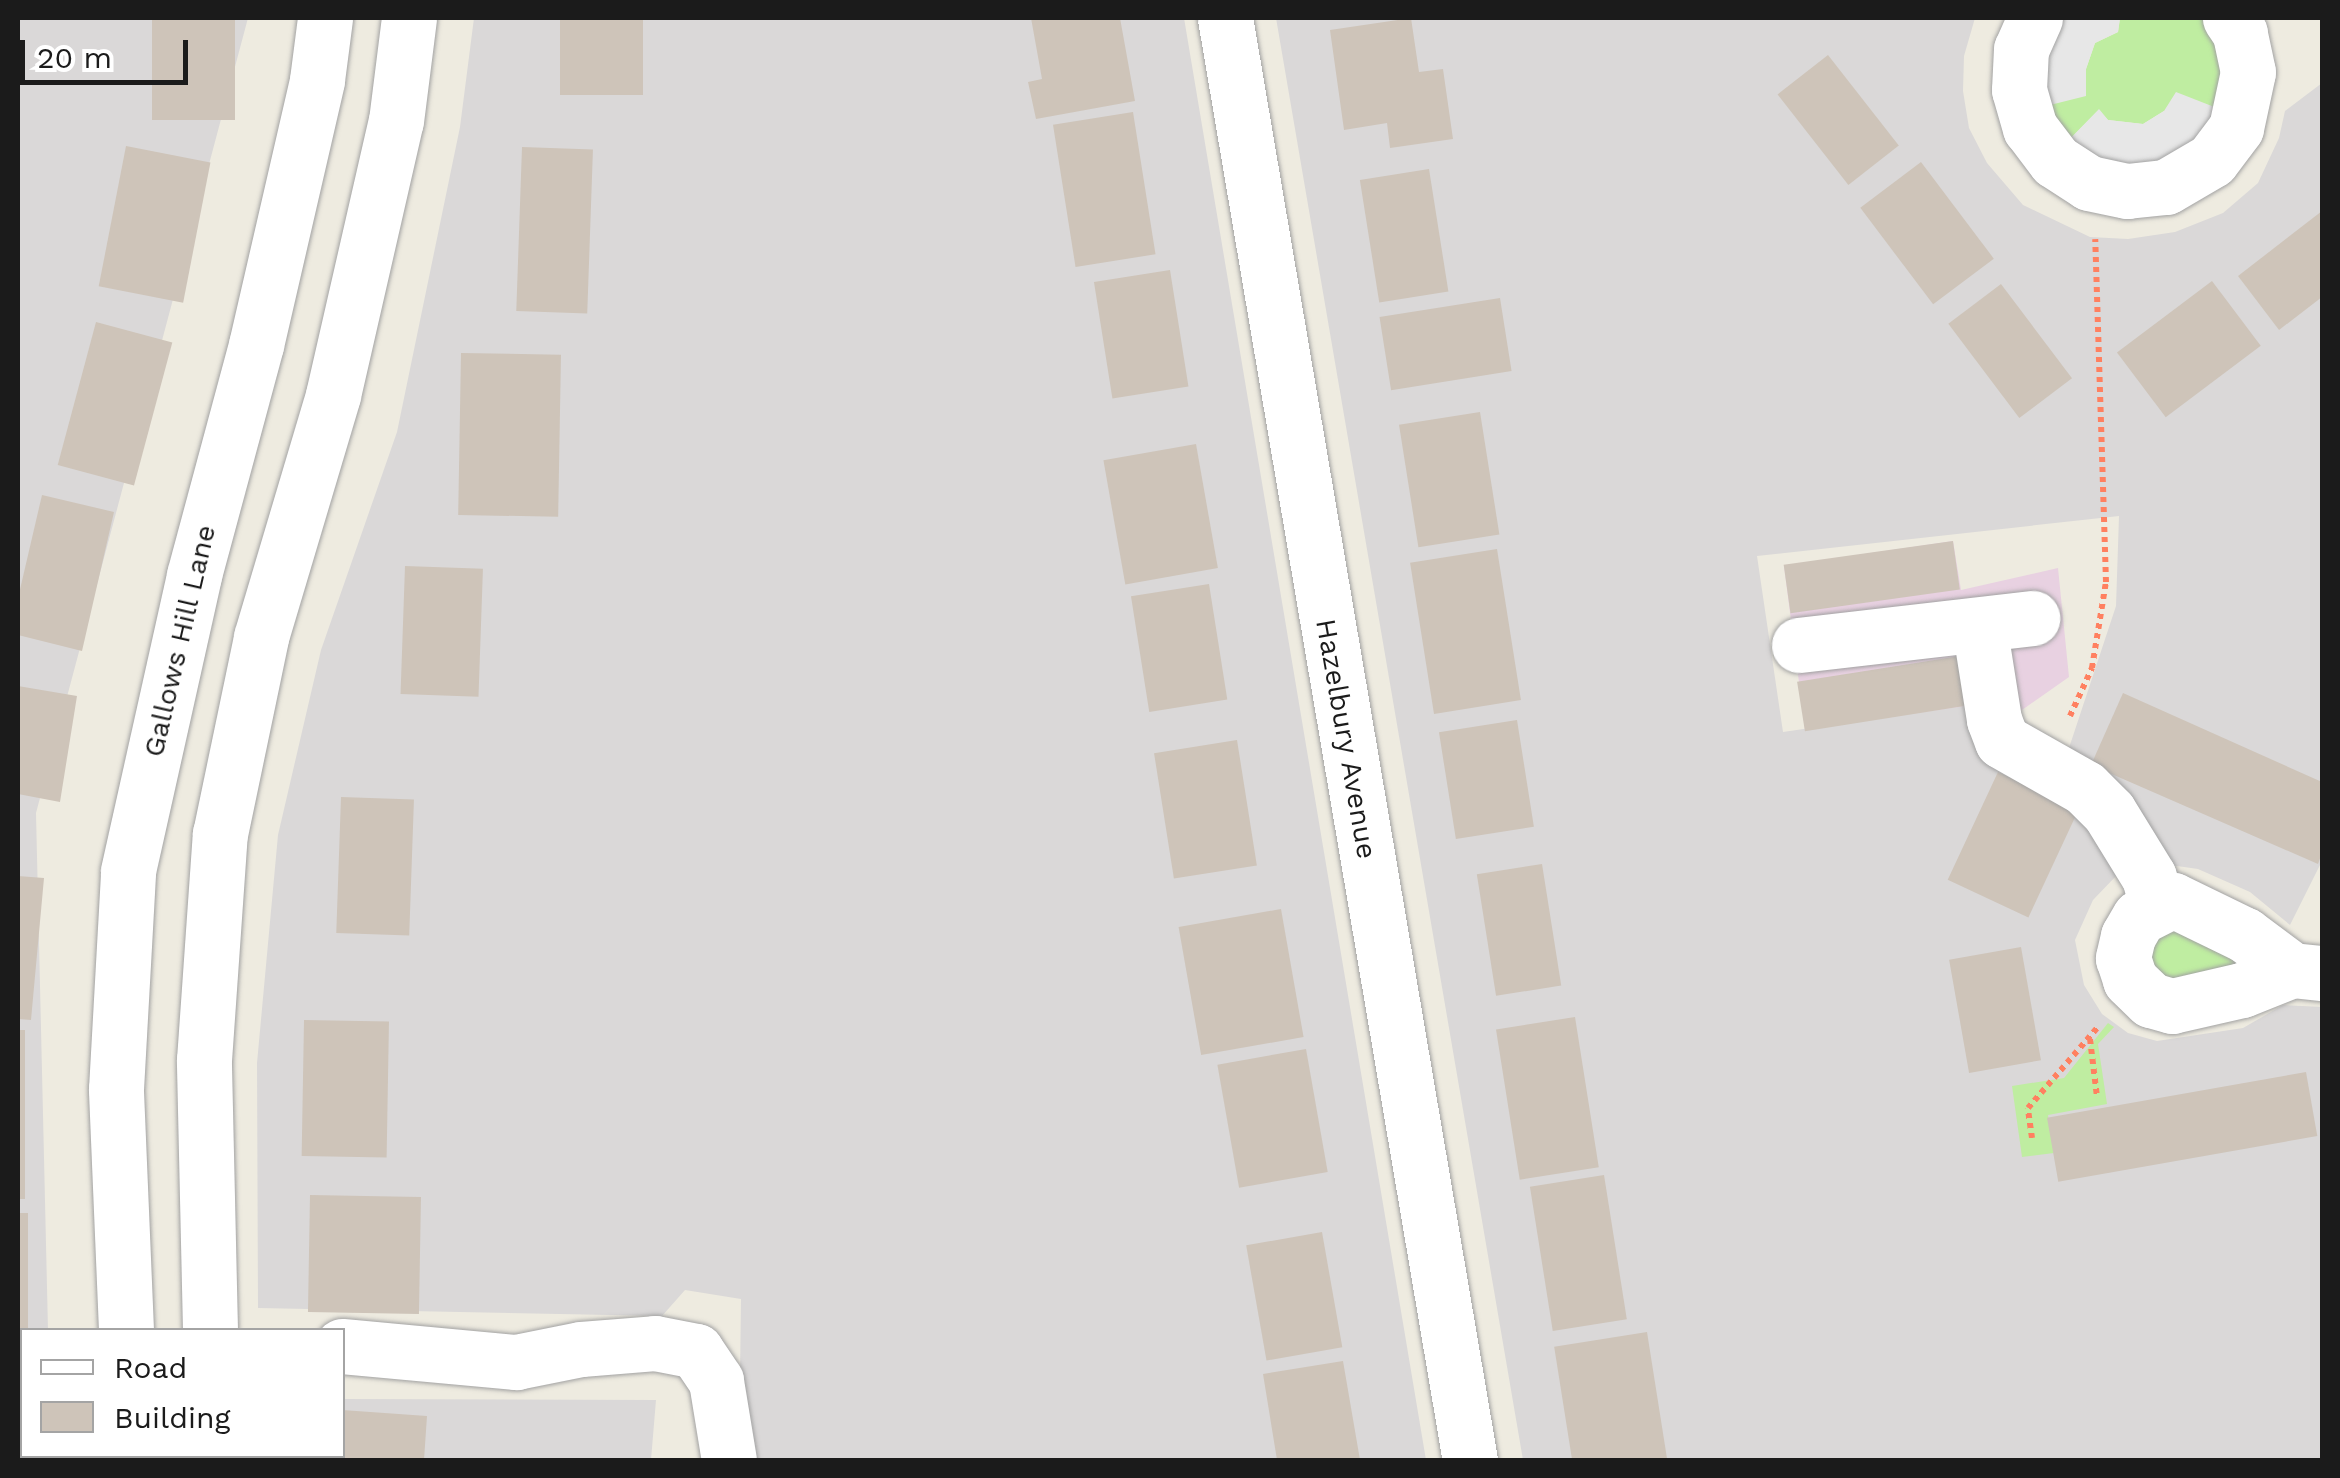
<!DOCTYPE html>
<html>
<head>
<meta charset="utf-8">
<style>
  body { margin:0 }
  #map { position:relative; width:2340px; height:1478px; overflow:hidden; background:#eeebe0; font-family:"Work Sans",sans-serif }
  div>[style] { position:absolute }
  .residential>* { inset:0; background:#dad8d8 }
  .industrial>* { inset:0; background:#e8d1e1 }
  .grass>* { inset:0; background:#bfeda1 }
  .parking>* { inset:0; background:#e7e7e7 }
  .building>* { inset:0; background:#cec4b9; transform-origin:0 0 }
  .path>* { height:6px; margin-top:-3px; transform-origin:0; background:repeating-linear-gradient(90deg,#ff8060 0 5px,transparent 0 10px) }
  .roads { filter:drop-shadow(0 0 2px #a2a2a2) drop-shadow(0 0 2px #a2a2a2) }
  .minor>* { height:55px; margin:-27.5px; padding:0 27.5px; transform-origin:27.5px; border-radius:27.5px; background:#fff }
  span { translate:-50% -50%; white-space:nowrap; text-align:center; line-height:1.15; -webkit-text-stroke:10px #fff; paint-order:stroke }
  .street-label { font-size:28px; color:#1b1b1b }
  .frame { position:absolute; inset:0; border:20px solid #1b1b1b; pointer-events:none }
  .legend { position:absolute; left:20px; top:1328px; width:325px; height:130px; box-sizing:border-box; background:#fff; border:2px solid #a4a4a4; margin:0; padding:12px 18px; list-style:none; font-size:30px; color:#1b1b1b }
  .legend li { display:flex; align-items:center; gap:20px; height:50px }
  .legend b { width:50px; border:2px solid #a4a4a4 }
  .scale { position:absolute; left:20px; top:40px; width:168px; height:45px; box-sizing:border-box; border:5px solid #1b1b1b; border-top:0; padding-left:12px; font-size:30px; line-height:35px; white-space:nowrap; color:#1b1b1b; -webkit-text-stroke:8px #fff; paint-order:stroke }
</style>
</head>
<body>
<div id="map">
  <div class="residential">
    <i style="clip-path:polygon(18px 18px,248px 18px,36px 813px,48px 1330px,22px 1330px,22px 1456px,51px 1456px,51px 1460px,18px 1460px)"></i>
    <i style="clip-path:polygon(474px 18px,1184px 18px,1426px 1460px,754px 1460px,740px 1377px,741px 1299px,685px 1290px,662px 1316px,258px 1308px,257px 1063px,278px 835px,321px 650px,397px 432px,460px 127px)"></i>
    <i style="clip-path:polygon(1276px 18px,1975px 18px,1964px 56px,1963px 91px,1969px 128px,1987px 163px,2023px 205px,2090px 237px,2128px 239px,2175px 232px,2223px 213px,2258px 183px,2279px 138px,2285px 111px,2322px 83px,2322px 861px,2290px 925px,2250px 892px,2198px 869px,2156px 863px,2067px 754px,2116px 606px,2119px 516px,1757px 556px,1783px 732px,1974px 704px,2081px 804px,2117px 875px,2093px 900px,2075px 940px,2084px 985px,2102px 1014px,2128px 1033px,2157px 1041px,2243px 1028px,2283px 1005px,2322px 1007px,2322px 1460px,1523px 1460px)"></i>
    <i style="clip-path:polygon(343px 1399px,656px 1400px,651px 1460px,262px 1460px,262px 1456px,342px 1456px)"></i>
  </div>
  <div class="industrial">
    <i style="clip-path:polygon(1953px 541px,1961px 590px,2058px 568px,2069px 677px,2012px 717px,1973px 705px,1805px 729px,1784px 566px)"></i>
  </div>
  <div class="grass">
    <i style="clip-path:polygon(2120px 18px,2203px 18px,2218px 40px,2227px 68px,2222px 110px,2164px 111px,2143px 124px,2108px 120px,2099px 110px,2063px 146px,2042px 107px,2086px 69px,2095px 43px,2118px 32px)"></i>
    <i style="clip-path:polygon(2167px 923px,2237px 952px,2240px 969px,2167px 982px,2157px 979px,2145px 939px)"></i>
    <i style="clip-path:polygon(2108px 1023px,2114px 1027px,2098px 1044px,2107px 1104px,2048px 1115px,2054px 1153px,2022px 1157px,2012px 1086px,2064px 1078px)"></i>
  </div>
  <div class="parking">
    <i style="clip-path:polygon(2058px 18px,2120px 18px,2118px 32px,2095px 43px,2086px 69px,2086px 96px,2042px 107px,2040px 52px)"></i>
    <i style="clip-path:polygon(2176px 92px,2222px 110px,2202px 144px,2128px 173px,2063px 146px,2099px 109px,2108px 120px,2143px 124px,2164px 111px)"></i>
  </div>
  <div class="building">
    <i style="left:152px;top:18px;width:83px;height:102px"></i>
    <i style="left:560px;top:18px;width:83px;height:77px"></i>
    <i style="clip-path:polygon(1031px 18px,1120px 18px,1135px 101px,1036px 119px,1028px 82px,1042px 79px)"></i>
    <i style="clip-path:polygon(1411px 18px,1419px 72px,1443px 69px,1453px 139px,1390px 148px,1387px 123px,1344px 130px,1330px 30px)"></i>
    <i style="left:1828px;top:55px;width:115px;height:64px;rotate:52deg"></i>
    <i style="left:1133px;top:112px;width:144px;height:81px;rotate:81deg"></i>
    <i style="left:126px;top:146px;width:86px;height:143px;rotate:11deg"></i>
    <i style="left:522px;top:147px;width:71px;height:164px;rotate:2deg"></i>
    <i style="left:1921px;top:162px;width:121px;height:76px;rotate:53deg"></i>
    <i style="left:1429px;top:169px;width:124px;height:70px;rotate:81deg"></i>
    <i style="clip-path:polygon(2322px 211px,2322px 297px,2279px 330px,2238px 276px)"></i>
    <i style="left:1170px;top:270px;width:118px;height:77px;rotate:81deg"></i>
    <i style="left:2212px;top:281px;width:81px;height:119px;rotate:53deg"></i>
    <i style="left:2001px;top:284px;width:118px;height:66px;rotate:53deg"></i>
    <i style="left:1500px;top:298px;width:74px;height:122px;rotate:81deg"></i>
    <i style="left:96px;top:322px;width:79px;height:148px;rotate:15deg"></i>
    <i style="left:461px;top:353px;width:100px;height:162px;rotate:1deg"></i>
    <i style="left:1480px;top:412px;width:124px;height:82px;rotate:81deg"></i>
    <i style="left:1196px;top:444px;width:126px;height:94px;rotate:80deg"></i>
    <i style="clip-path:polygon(42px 495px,114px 512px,82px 651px,18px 635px,18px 598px)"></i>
    <i style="left:1953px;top:541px;width:49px;height:171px;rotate:82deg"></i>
    <i style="left:1497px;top:549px;width:153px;height:88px;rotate:81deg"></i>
    <i style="left:405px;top:566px;width:78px;height:128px;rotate:2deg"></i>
    <i style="left:1209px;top:584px;width:117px;height:79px;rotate:81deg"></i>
    <i style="left:1966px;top:655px;width:50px;height:171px;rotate:81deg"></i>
    <i style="clip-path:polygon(18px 686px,77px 696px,60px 802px,18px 794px)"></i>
    <i style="clip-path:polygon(2123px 693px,2322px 782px,2322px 853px,2318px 864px,2091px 765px)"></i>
    <i style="left:1517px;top:720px;width:108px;height:79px;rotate:81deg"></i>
    <i style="left:1237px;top:740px;width:127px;height:84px;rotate:81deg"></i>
    <i style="left:1998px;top:772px;width:89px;height:119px;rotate:25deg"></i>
    <i style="left:341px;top:797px;width:73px;height:136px;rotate:2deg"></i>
    <i style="left:1542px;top:864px;width:123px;height:66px;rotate:81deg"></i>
    <i style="clip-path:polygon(18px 876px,44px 878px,31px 1020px,18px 1019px)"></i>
    <i style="left:1281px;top:909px;width:130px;height:104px;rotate:80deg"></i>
    <i style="left:2021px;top:947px;width:115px;height:73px;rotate:80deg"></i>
    <i style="left:1575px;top:1017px;width:152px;height:80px;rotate:81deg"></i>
    <i style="left:304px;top:1020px;width:85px;height:136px;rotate:1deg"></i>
    <i style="left:18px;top:1030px;width:7px;height:169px"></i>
    <i style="left:1306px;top:1049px;width:125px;height:90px;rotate:80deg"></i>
    <i style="left:2306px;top:1072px;width:65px;height:263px;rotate:80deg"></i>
    <i style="left:1604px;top:1175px;width:146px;height:75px;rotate:81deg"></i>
    <i style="left:310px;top:1195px;width:111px;height:117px;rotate:1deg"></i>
    <i style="clip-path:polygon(18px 1213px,28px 1213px,28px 1330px,22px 1330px,22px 1379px,18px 1379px)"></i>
    <i style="left:1322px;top:1232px;width:117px;height:77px;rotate:80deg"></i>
    <i style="left:1647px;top:1332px;width:130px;height:94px;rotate:81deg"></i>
    <i style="clip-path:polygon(1343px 1361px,1360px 1460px,1277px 1460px,1263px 1374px)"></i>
    <i style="clip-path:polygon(342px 1410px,427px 1416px,424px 1460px,319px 1460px,319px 1456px,342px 1456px)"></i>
    <i style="clip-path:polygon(18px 1421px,22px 1421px,22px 1456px,46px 1456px,46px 1460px,18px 1460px)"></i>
  </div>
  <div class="path">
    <i style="left:2070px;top:716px;width:53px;rotate:-65.4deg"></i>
    <i style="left:2092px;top:668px;width:87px;rotate:-80.8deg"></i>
    <i style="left:2106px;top:582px;width:343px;rotate:-91.8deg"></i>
    <i style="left:2090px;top:1039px;width:58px;rotate:83.1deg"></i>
    <i style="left:2032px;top:1138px;width:30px;rotate:-98deg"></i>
    <i style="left:2028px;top:1108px;width:107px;rotate:-49.2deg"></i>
  </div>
  <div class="roads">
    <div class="minor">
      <i style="left:1225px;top:18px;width:1463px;rotate:80.36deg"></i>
      <i style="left:2035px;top:18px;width:34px;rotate:114deg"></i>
      <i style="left:2021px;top:49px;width:41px;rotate:92.8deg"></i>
      <i style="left:2019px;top:90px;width:40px;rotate:74deg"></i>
      <i style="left:2030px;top:128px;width:41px;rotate:52.9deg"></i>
      <i style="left:2055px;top:161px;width:40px;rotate:32.9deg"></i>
      <i style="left:2089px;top:183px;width:39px;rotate:12deg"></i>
      <i style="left:2127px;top:191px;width:39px;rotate:-6deg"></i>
      <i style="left:2166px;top:187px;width:53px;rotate:-30.4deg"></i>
      <i style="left:2212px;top:160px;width:40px;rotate:-53deg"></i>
      <i style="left:2236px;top:128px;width:57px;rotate:-77.9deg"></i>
      <i style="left:2248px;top:72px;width:40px;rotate:-102deg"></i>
      <i style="left:2240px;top:33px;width:18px;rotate:-124deg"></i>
      <i style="left:1979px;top:625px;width:96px;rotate:81deg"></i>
      <i style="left:1994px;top:720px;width:22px;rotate:69deg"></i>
      <i style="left:2002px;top:741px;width:95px;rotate:29.5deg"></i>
      <i style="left:2085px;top:788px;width:34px;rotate:45deg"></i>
      <i style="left:2109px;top:812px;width:76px;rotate:58.4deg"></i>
      <i style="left:2149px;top:877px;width:30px;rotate:75deg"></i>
      <i style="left:1799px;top:645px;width:235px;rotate:-6.6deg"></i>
      <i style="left:2292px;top:970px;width:59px;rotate:-143.3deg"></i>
      <i style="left:2245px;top:935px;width:80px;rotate:-154.1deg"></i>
      <i style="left:2173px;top:900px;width:38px;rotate:153deg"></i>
      <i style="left:2139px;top:917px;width:22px;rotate:120deg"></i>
      <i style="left:2128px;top:936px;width:23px;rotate:103deg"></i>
      <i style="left:2123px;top:958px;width:23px;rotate:72deg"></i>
      <i style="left:2130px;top:980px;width:29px;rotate:44deg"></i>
      <i style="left:2151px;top:1000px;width:22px;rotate:16deg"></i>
      <i style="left:2172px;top:1006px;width:72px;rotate:-12.9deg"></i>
      <i style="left:2242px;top:990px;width:54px;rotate:-21.8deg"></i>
      <i style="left:2292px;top:970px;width:30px;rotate:6deg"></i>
      <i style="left:126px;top:1330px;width:241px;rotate:-92.4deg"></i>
      <i style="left:116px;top:1089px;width:218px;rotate:-86.8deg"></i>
      <i style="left:128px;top:871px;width:303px;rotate:-77.4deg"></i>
      <i style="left:194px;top:575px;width:238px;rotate:-74.9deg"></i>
      <i style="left:256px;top:345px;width:272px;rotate:-77deg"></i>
      <i style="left:317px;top:80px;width:63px;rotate:-82.6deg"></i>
      <i style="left:210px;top:1330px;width:270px;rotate:-91.3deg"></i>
      <i style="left:204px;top:1060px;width:227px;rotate:-86deg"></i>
      <i style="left:220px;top:834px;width:201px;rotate:-78.2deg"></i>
      <i style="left:261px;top:637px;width:252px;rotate:-73.4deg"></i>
      <i style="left:333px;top:395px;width:281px;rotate:-77.1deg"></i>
      <i style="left:396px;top:121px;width:104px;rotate:-82.8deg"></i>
      <i style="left:342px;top:1346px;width:175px;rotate:5.3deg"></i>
      <i style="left:516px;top:1362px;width:66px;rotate:-11.3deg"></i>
      <i style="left:581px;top:1349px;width:74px;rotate:-4.6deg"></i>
      <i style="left:655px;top:1343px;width:42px;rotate:11deg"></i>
      <i style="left:696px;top:1351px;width:36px;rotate:56deg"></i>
      <i style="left:716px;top:1381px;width:80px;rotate:80.7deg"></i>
      <i style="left:130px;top:1456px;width:4px;rotate:90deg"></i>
      <i style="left:213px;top:1456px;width:4px;rotate:90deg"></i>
    </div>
  </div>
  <div class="street-label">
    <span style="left:180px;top:641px;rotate:-77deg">Gallows Hill Lane</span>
    <span style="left:1346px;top:739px;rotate:80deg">Hazelbury Avenue</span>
  </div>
  <div class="frame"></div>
  <ul class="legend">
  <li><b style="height:12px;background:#fff"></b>Road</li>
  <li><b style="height:28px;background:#cec4b9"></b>Building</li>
  </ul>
  <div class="scale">20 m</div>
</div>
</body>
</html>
